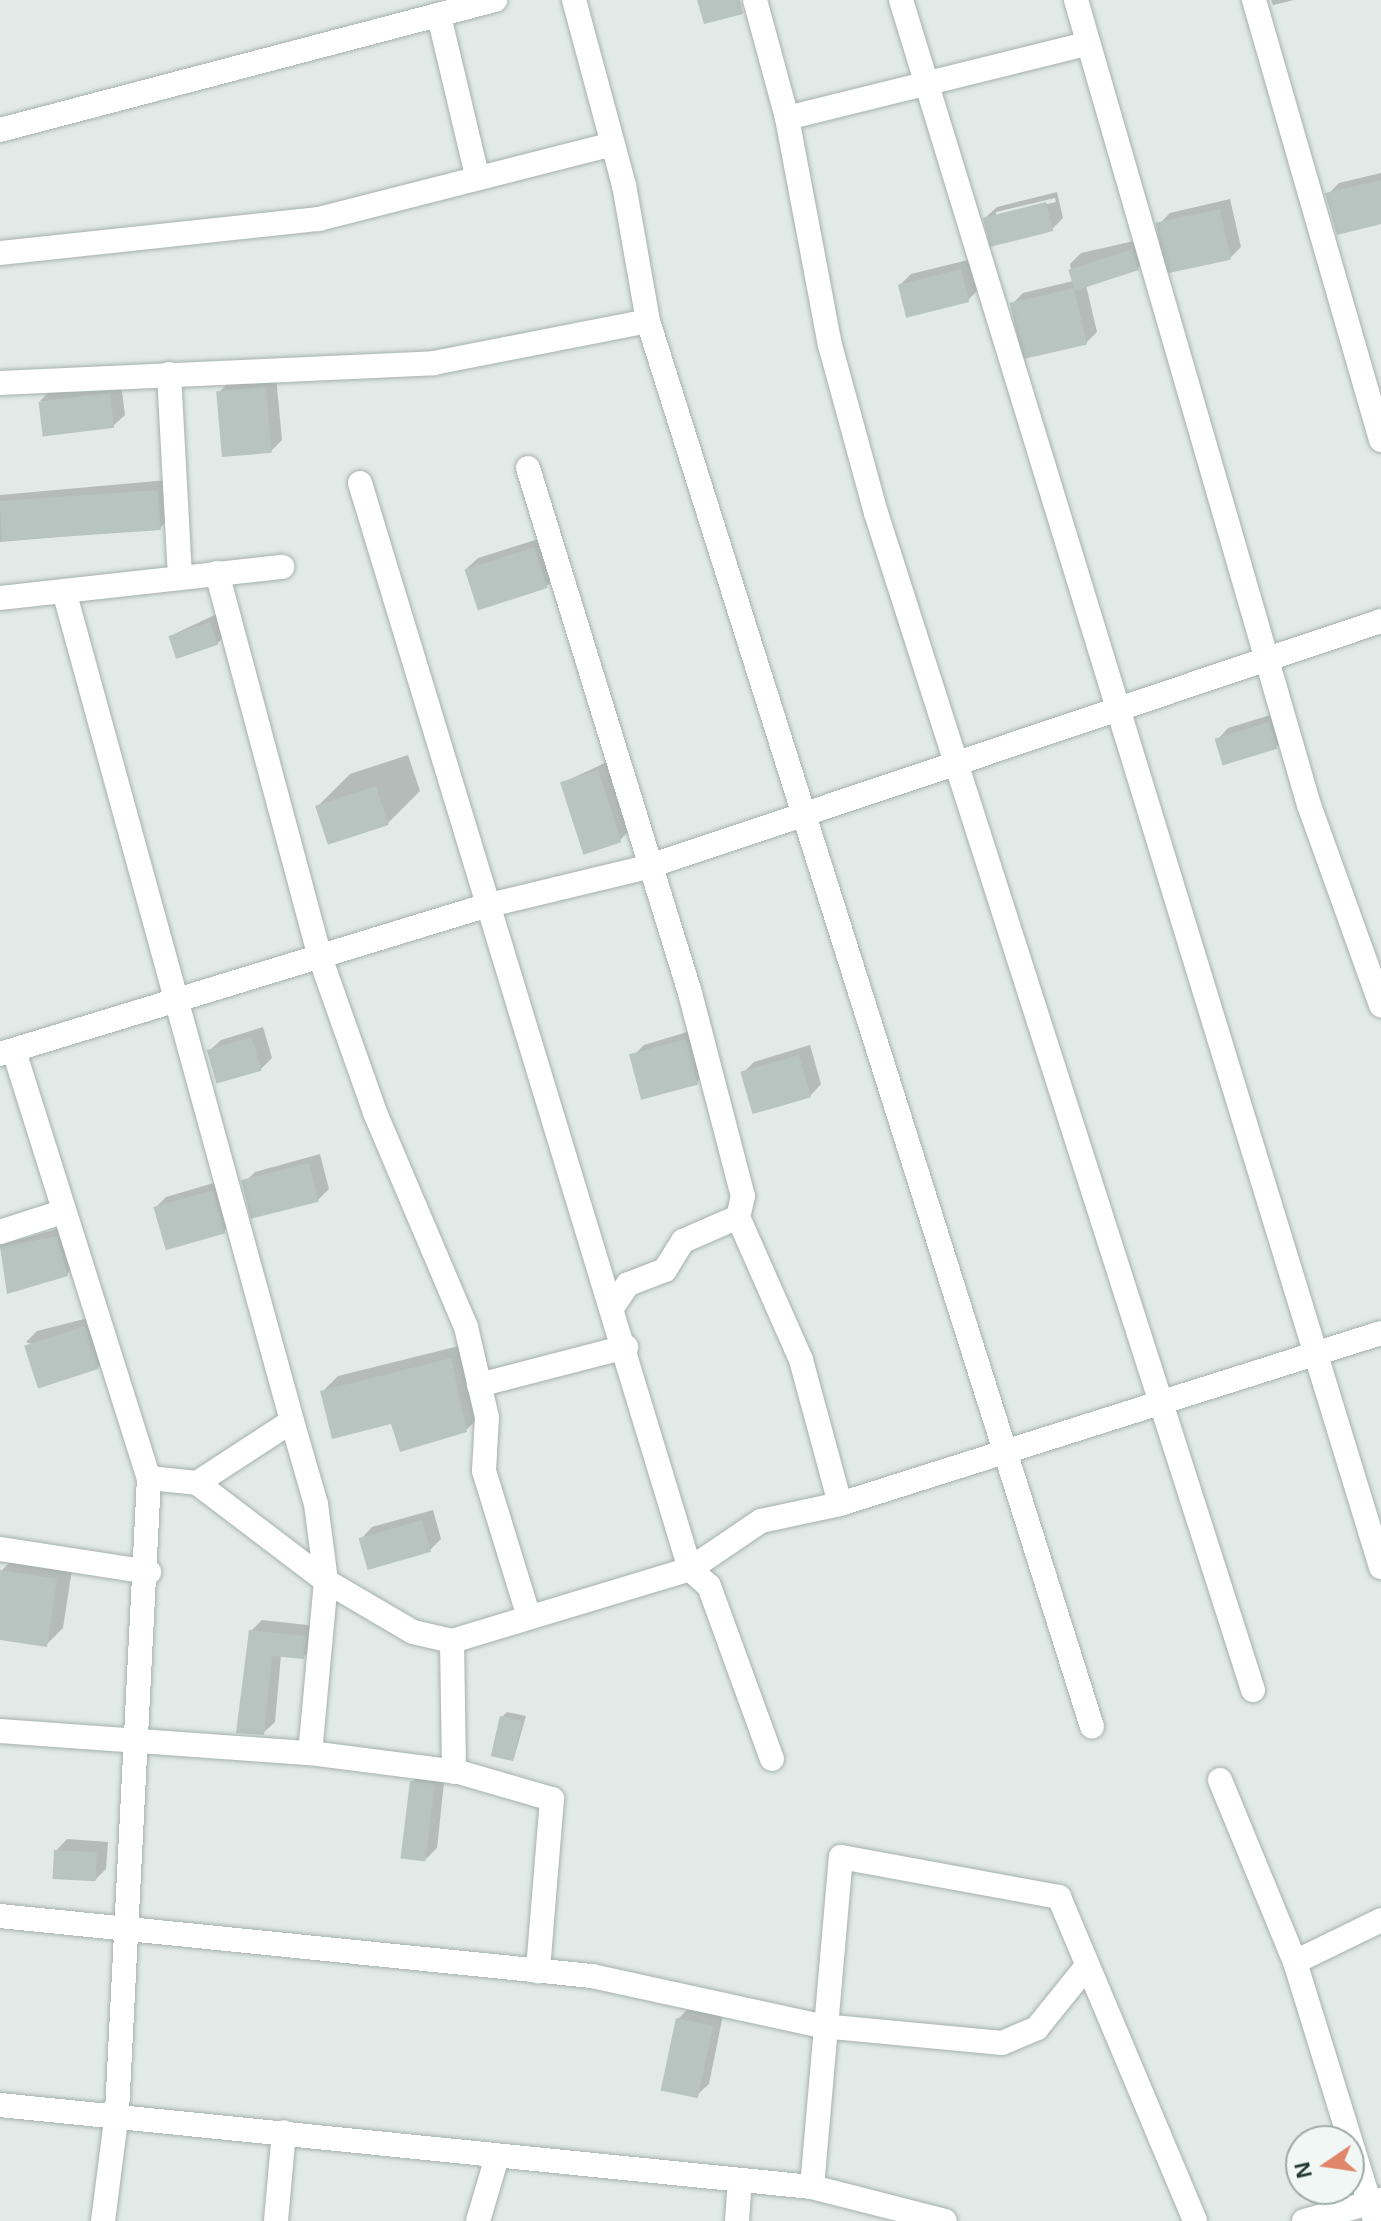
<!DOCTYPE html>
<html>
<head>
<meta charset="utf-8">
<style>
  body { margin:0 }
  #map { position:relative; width:1381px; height:2221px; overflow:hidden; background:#e1eae6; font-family:Helvetica,sans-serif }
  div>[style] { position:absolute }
  .shadow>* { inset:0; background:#0003 }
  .building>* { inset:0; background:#b7c4bf; transform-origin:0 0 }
  .roads { filter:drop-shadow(0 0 2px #a5b1ad) drop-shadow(0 0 2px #a5b1ad) }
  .minor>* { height:24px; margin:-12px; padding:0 12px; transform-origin:12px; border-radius:12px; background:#fff }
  span { translate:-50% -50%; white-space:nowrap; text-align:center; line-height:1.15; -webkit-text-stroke:6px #f1f7f4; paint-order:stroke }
  .north { position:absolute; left:1285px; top:2125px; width:80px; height:80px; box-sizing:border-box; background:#f1f7f4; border:2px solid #9faba7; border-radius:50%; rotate:257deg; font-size:22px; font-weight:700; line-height:32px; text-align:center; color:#243833 }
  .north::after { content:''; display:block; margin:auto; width:28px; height:36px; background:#e08669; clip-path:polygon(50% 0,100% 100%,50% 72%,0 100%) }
</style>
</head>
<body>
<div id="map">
  <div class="shadow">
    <i style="clip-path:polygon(1271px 0,1294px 0,1273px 5px)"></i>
    <i style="clip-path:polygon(1381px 173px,1381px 222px,1328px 194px,1339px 183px)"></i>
    <i style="clip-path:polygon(evenodd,1057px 192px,1063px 218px,1052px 229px,985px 218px,997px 207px,1057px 192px,1055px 198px,1056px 202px,996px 216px,996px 212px,1055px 198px)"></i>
    <i style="clip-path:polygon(1230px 199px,1241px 247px,1230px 258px,1159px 224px,1170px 213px)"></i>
    <i style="clip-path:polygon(1143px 239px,1149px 257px,1138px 268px,1085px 281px,1097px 332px,1086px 343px,1012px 304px,1023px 293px,1073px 281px,1070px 264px,1081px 253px)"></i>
    <i style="clip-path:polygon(972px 259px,979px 289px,968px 300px,900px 285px,911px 274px)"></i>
    <i style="clip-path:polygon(276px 377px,282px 440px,271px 451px,218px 393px,229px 382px)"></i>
    <i style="clip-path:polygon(121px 383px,125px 415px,113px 426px,40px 401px,51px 390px)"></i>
    <i style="clip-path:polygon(168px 480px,171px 517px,160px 528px,0 542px,0 495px)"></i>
    <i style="clip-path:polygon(545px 537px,557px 576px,546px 587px,466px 569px,478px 558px)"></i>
    <i style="clip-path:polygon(221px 612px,228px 632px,217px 644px,170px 636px)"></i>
    <i style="clip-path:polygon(1280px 712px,1287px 736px,1276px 747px,1217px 740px,1228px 728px)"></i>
    <i style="clip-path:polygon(408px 755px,420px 791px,388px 823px,317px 807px,350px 774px)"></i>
    <i style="clip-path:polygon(609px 761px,631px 829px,620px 840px,562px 783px)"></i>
    <i style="clip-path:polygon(263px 1027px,272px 1058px,261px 1069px,209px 1051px,221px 1040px)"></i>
    <i style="clip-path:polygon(697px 1029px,708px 1071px,697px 1082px,633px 1056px,644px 1045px)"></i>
    <i style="clip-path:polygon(810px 1045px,821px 1084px,810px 1096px,743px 1073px,754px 1062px)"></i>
    <i style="clip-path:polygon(320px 1154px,329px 1189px,318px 1200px,244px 1183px,255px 1172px)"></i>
    <i style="clip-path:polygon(224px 1180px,235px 1220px,224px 1231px,155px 1208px,166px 1197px)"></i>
    <i style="clip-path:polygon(68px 1226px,78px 1263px,67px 1274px,8px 1291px,0 1245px)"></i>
    <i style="clip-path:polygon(96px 1316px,109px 1356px,98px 1367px,26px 1342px,37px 1331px)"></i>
    <i style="clip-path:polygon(467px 1344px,482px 1415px,466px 1430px,393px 1422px,322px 1392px,338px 1376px)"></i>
    <i style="clip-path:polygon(433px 1510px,441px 1539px,430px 1550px,361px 1539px,372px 1527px)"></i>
    <i style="clip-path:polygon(18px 1554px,73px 1563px,63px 1628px,46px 1645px,0 1638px,1px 1571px)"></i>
    <i style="clip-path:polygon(262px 1620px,316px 1626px,314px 1646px,303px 1657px,281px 1655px,275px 1722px,263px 1733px,251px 1631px)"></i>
    <i style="clip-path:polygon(507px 1712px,526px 1716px,514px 1758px,502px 1717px)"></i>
    <i style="clip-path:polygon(423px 1771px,445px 1773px,437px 1848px,426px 1859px,412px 1782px)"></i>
    <i style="clip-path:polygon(67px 1839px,108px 1842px,106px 1869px,95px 1880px,56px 1851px)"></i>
    <i style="clip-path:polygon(689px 2008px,723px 2015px,709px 2084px,697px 2095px,678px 2019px)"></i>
  </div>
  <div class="building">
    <i style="clip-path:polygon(697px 0,740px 0,743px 14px,704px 24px)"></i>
    <i style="clip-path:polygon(1381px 180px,1381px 224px,1337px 235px,1325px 193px)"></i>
    <i style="left:1046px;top:202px;width:30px;height:65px;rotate:76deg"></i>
    <i style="left:1220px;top:209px;width:52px;height:66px;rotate:78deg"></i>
    <i style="left:1132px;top:249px;width:22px;height:67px;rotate:72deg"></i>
    <i style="left:961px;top:269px;width:34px;height:65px;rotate:76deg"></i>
    <i style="left:1074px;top:288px;width:58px;height:66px;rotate:77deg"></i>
    <i style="left:266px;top:387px;width:66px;height:50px;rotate:85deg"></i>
    <i style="left:110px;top:393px;width:35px;height:72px;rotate:83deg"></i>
    <i style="left:158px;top:490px;width:40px;height:159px;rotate:86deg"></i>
    <i style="left:534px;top:547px;width:43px;height:73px;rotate:72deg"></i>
    <i style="left:210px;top:622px;width:24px;height:44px;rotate:71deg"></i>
    <i style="left:1269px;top:722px;width:28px;height:57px;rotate:73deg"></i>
    <i style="left:598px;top:770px;width:76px;height:40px;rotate:72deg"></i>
    <i style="left:376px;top:786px;width:41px;height:64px;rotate:72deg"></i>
    <i style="left:252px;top:1037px;width:35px;height:47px;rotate:74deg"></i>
    <i style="left:686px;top:1039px;width:47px;height:59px;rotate:75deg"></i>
    <i style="left:799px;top:1055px;width:44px;height:61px;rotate:74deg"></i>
    <i style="left:309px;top:1163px;width:40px;height:70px;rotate:76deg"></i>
    <i style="left:213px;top:1190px;width:45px;height:62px;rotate:74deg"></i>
    <i style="clip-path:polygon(57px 1236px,68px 1276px,7px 1294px,0 1247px)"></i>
    <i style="left:85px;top:1326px;width:45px;height:64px;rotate:72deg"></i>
    <i style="clip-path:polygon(451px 1358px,467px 1432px,400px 1452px,391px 1424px,332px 1439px,320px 1391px)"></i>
    <i style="left:422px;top:1520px;width:33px;height:66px;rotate:74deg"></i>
    <i style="clip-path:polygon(0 1570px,57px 1579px,47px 1647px,0 1640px)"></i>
    <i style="clip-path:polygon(249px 1630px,306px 1636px,304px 1659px,272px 1656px,264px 1735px,236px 1733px)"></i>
    <i style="left:500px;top:1716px;width:23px;height:41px;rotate:13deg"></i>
    <i style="left:410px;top:1781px;width:25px;height:78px;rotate:7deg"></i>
    <i style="left:54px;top:1850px;width:43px;height:29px;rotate:3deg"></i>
    <i style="left:676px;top:2018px;width:38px;height:74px;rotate:12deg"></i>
  </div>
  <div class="roads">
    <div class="minor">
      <i style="left:574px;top:0;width:192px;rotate:74.9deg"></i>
      <i style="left:624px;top:185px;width:138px;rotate:80deg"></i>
      <i style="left:648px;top:321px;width:1474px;rotate:72.47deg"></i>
      <i style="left:755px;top:0;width:122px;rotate:74.8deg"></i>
      <i style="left:787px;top:118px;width:231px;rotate:79.3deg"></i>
      <i style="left:830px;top:345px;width:174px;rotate:74.7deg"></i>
      <i style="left:876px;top:513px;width:1236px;rotate:72.24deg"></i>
      <i style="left:901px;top:0;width:1639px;rotate:72.97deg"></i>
      <i style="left:1076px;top:0;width:838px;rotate:73.86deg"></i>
      <i style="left:1309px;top:805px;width:213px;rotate:70.2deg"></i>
      <i style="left:1254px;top:0;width:458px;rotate:73.9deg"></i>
      <i style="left:439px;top:16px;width:164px;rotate:76.6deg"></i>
      <i style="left:787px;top:118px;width:309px;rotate:-13.9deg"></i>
      <i style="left:0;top:130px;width:512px;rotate:-14.72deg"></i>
      <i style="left:0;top:253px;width:321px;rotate:-6.1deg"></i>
      <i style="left:319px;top:219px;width:303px;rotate:-14.3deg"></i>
      <i style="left:169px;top:374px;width:201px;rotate:86.9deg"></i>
      <i style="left:0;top:383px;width:434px;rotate:-2.6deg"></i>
      <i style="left:434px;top:363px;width:218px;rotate:-11.1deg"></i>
      <i style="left:528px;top:468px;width:549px;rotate:72.85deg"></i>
      <i style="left:690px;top:993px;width:210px;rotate:75.4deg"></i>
      <i style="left:743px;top:1196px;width:22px;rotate:103deg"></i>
      <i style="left:738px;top:1217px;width:60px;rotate:156.4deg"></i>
      <i style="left:683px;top:1241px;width:34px;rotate:122deg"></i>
      <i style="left:665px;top:1270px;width:40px;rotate:159deg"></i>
      <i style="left:628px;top:1284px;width:25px;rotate:124deg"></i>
      <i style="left:360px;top:483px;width:1135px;rotate:73.1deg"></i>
      <i style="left:690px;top:1569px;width:25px;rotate:42deg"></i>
      <i style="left:709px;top:1586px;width:184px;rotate:70deg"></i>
      <i style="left:217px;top:573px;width:398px;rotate:75deg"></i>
      <i style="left:320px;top:957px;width:168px;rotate:70.5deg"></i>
      <i style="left:376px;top:1115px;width:230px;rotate:67deg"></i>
      <i style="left:466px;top:1327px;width:92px;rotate:76.9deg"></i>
      <i style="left:487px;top:1417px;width:54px;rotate:93.2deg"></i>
      <i style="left:484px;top:1471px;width:153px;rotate:72.9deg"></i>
      <i style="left:64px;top:591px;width:861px;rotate:74.64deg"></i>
      <i style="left:0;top:598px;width:284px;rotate:-6.3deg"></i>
      <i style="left:14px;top:1051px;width:448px;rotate:72.5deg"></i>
      <i style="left:149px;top:1478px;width:635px;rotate:92.89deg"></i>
      <i style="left:117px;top:2112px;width:110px;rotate:97.3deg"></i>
      <i style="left:0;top:1054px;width:507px;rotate:-16.97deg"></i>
      <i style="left:485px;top:906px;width:167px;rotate:-13.5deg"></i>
      <i style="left:647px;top:867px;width:774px;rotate:-18.53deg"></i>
      <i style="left:738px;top:1217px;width:156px;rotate:66.2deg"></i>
      <i style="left:801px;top:1360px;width:149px;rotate:74.8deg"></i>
      <i style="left:0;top:1232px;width:65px;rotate:-17.9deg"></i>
      <i style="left:479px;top:1385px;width:152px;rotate:-14.5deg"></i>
      <i style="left:149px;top:1478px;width:48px;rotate:5.9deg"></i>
      <i style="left:197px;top:1483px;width:113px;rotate:-33.1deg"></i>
      <i style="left:292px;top:1421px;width:86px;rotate:73.9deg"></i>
      <i style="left:316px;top:1504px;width:78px;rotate:82.6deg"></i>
      <i style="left:326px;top:1581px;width:173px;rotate:95.3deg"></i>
      <i style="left:197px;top:1483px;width:162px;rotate:37.2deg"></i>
      <i style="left:326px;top:1581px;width:101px;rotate:30.4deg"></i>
      <i style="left:413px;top:1632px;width:40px;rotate:13deg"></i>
      <i style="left:452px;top:1641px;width:249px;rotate:-16.8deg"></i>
      <i style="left:690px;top:1569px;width:86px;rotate:-34.1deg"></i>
      <i style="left:761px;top:1521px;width:81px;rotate:-12.1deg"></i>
      <i style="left:840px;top:1504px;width:567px;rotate:-17.54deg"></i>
      <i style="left:0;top:1549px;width:151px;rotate:8.8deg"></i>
      <i style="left:452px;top:1641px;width:131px;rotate:89.1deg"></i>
      <i style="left:0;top:1731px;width:311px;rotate:4.1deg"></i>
      <i style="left:310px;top:1753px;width:150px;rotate:7.3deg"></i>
      <i style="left:459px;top:1772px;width:97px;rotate:16.2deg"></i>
      <i style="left:552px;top:1799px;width:173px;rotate:94.7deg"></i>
      <i style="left:1220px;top:1780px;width:197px;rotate:67.6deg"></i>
      <i style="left:1295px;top:1962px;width:271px;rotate:72.8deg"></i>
      <i style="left:0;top:1916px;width:595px;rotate:5.79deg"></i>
      <i style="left:592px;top:1976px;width:235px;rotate:12.3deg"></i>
      <i style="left:822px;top:2026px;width:181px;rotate:5.4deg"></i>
      <i style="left:1002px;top:2043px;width:38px;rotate:-23deg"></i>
      <i style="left:1037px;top:2028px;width:80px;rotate:-51.1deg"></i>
      <i style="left:1295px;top:1962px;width:96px;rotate:-26deg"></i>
      <i style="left:0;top:2105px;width:816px;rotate:5.77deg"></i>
      <i style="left:812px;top:2187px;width:137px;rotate:14.3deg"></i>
      <i style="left:812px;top:2187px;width:331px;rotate:-85deg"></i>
      <i style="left:841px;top:1857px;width:222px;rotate:10.4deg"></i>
      <i style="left:1059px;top:1897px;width:351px;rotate:67.2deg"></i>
      <i style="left:276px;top:2221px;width:89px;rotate:-84.9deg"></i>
      <i style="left:478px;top:2221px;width:67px;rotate:-73.5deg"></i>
      <i style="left:737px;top:2221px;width:39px;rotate:-86deg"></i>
      <i style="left:1304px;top:2221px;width:80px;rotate:-15.3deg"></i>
    </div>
  </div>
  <div class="north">N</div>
</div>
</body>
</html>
